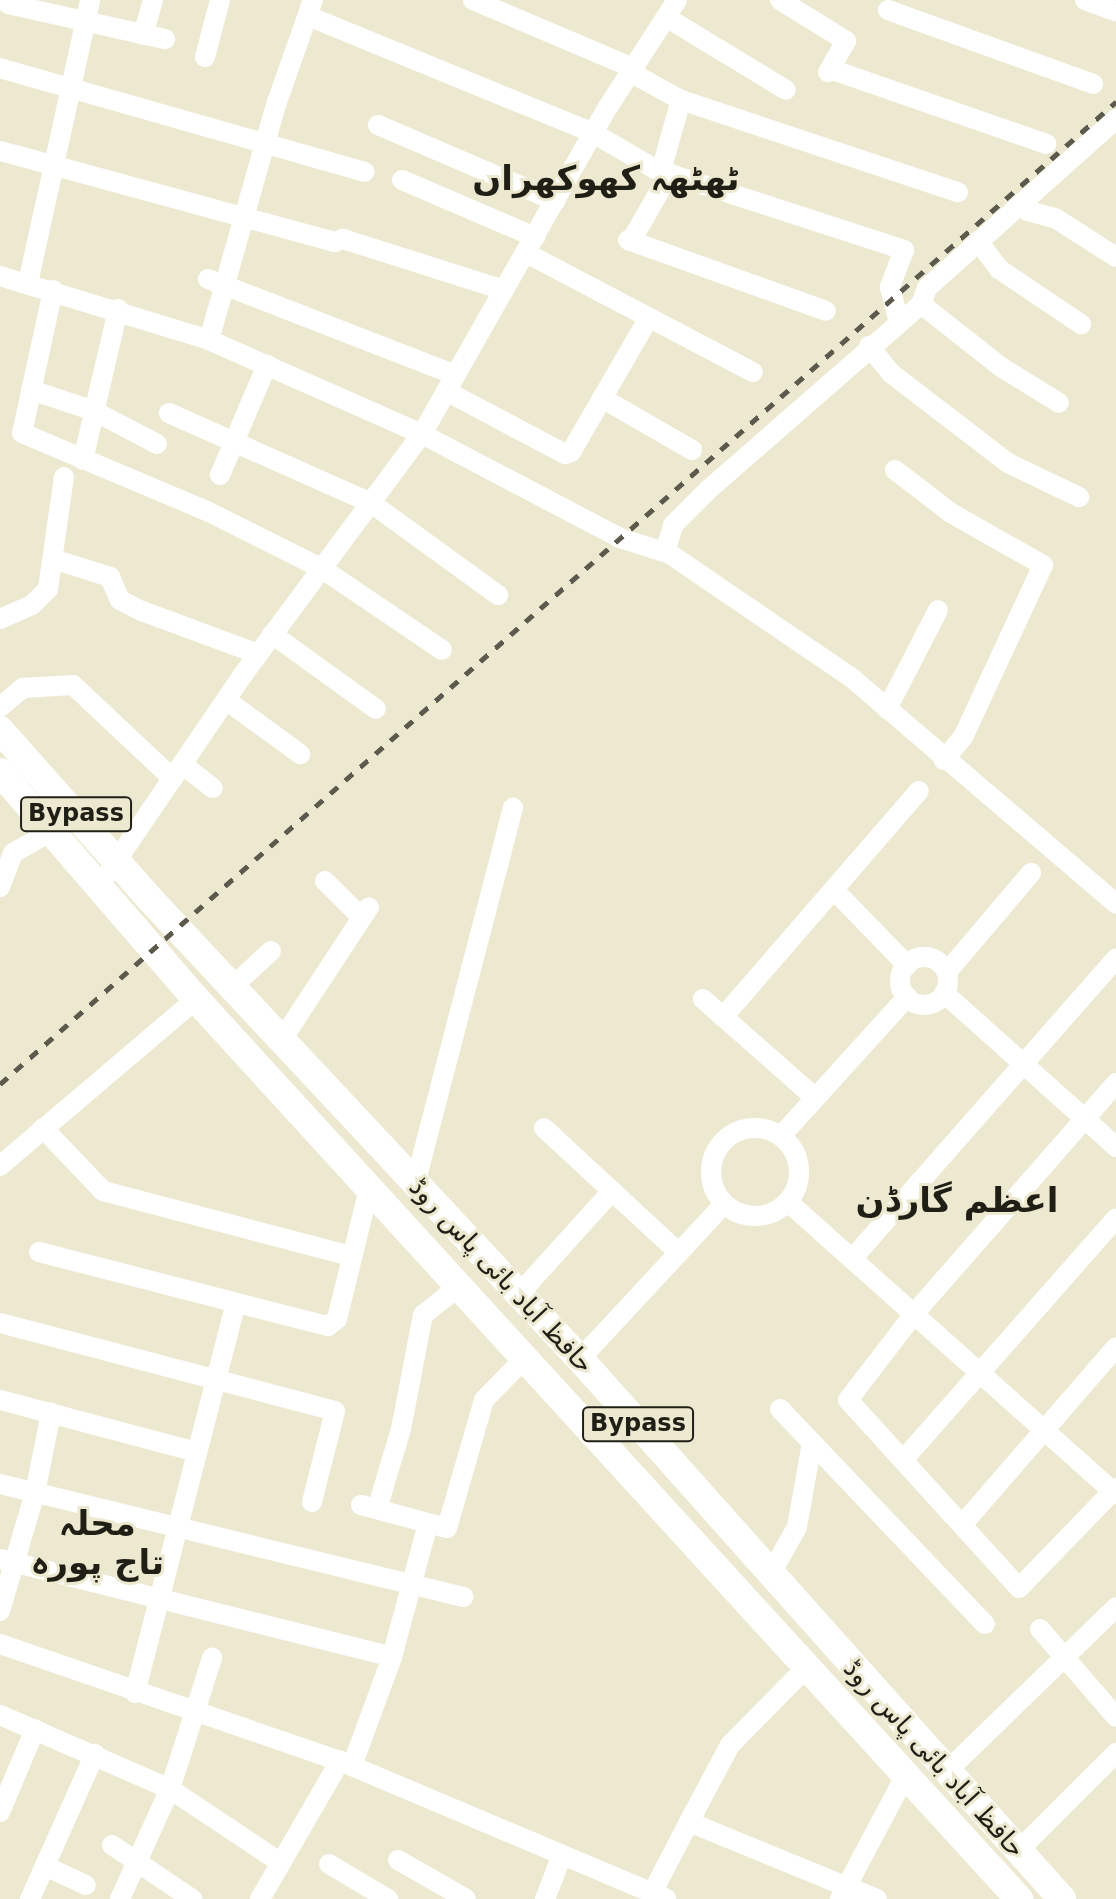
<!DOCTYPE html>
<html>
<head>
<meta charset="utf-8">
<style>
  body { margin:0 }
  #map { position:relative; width:1116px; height:1899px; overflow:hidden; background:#ede9d0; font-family:"DejaVu Sans",Vazirmatn,sans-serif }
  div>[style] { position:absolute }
  .minor>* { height:20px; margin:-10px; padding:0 10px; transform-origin:10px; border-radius:10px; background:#fff }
  .minor>.ring { margin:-10px; padding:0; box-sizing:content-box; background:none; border:20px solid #fff; border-radius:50% }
  .highway>* { height:28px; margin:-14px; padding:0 14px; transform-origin:14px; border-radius:14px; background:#fff }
  .rail>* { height:5px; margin-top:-2.5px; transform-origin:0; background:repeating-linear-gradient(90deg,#5c5a4d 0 10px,transparent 0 20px) }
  span { translate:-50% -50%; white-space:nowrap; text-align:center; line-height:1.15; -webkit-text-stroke:6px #ede9d0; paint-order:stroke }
  .shield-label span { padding:2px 6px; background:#ede9d0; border:2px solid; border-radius:6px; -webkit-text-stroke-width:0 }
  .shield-label { font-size:24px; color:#201f16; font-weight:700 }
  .street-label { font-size:26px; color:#201f16 }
  .district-label { font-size:34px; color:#201f16; font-weight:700 }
</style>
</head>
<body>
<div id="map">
  <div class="minor">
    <i style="left:473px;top:0;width:174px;rotate:23deg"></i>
    <i style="left:780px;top:0;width:78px;rotate:31.8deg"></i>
    <i style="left:846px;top:41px;width:36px;rotate:120deg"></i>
    <i style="left:1085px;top:0;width:33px;rotate:20deg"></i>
    <i style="left:8px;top:4px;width:161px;rotate:12.6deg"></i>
    <i style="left:888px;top:10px;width:218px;rotate:19.8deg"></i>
    <i style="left:308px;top:16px;width:308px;rotate:22.3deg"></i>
    <i style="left:593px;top:133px;width:72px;rotate:30.1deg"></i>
    <i style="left:655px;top:169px;width:262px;rotate:18deg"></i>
    <i style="left:904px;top:250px;width:40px;rotate:111deg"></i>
    <i style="left:890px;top:287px;width:36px;rotate:76deg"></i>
    <i style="left:666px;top:17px;width:140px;rotate:31.3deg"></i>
    <i style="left:143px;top:35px;width:36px;rotate:-74deg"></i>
    <i style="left:205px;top:57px;width:59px;rotate:-75.3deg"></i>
    <i style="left:0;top:68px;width:379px;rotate:15.9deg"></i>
    <i style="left:830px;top:69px;width:229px;rotate:19.1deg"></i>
    <i style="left:630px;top:72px;width:58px;rotate:28.8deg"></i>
    <i style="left:681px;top:100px;width:292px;rotate:18.4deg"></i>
    <i style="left:378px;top:125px;width:193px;rotate:23.2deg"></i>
    <i style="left:0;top:151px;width:347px;rotate:15.2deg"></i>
    <i style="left:335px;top:242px;width:9px;rotate:-21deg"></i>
    <i style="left:343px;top:239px;width:169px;rotate:17.6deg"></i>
    <i style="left:661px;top:171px;width:74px;rotate:-74.3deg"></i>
    <i style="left:402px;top:180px;width:145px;rotate:23.2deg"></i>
    <i style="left:1021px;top:203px;width:11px;rotate:49deg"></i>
    <i style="left:1028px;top:211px;width:28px;rotate:15deg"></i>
    <i style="left:1055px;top:218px;width:72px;rotate:32.6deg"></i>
    <i style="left:628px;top:240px;width:210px;rotate:19.7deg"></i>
    <i style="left:631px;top:241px;width:78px;rotate:-60.2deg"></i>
    <i style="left:978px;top:241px;width:35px;rotate:53deg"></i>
    <i style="left:999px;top:269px;width:99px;rotate:33.9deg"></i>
    <i style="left:526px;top:253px;width:256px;rotate:27.7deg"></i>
    <i style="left:0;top:276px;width:219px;rotate:17deg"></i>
    <i style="left:209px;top:340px;width:233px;rotate:23.8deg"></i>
    <i style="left:422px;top:434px;width:224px;rotate:27.7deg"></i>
    <i style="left:620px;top:538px;width:52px;rotate:17.7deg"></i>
    <i style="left:670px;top:554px;width:222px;rotate:34.3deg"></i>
    <i style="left:853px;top:679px;width:346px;rotate:40.5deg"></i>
    <i style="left:208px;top:279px;width:265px;rotate:21.2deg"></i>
    <i style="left:28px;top:283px;width:290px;rotate:-77.6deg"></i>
    <i style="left:53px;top:290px;width:146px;rotate:102.2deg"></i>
    <i style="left:22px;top:433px;width:203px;rotate:22.9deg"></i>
    <i style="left:209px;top:512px;width:125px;rotate:26.6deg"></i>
    <i style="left:321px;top:568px;width:146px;rotate:34.1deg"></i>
    <i style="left:921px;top:304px;width:102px;rotate:38.2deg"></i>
    <i style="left:1001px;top:367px;width:68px;rotate:31.8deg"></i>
    <i style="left:209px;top:340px;width:248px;rotate:-74.1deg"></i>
    <i style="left:277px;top:102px;width:108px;rotate:-70.6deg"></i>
    <i style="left:869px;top:346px;width:36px;rotate:51deg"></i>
    <i style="left:892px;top:374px;width:146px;rotate:37.5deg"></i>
    <i style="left:1008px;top:463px;width:79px;rotate:25.6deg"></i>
    <i style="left:31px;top:390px;width:66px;rotate:18.4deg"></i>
    <i style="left:94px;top:411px;width:71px;rotate:27.6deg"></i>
    <i style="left:446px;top:391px;width:135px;rotate:27.9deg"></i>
    <i style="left:565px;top:454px;width:6px;rotate:-18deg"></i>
    <i style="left:571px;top:452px;width:154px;rotate:-59.9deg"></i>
    <i style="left:602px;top:398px;width:104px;rotate:30deg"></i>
    <i style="left:169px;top:413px;width:221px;rotate:24deg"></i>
    <i style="left:371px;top:503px;width:157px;rotate:35.9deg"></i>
    <i style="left:83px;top:460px;width:155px;rotate:-76.9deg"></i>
    <i style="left:895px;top:470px;width:71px;rotate:37.5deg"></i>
    <i style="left:951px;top:513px;width:106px;rotate:29.5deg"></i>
    <i style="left:1043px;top:565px;width:190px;rotate:114.9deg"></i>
    <i style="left:963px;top:737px;width:30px;rotate:130deg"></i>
    <i style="left:220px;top:475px;width:120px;rotate:-66.9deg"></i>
    <i style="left:665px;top:552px;width:28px;rotate:-73deg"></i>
    <i style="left:673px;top:525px;width:49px;rotate:-45deg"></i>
    <i style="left:708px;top:490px;width:283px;rotate:-41.1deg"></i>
    <i style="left:921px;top:304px;width:17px;rotate:-69deg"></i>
    <i style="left:927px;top:288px;width:254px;rotate:-41.8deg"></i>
    <i style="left:56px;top:560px;width:57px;rotate:17.5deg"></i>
    <i style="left:110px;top:577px;width:25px;rotate:67deg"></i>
    <i style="left:120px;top:600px;width:25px;rotate:27deg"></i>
    <i style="left:142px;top:611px;width:124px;rotate:20.3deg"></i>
    <i style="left:0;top:619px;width:35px;rotate:-24deg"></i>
    <i style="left:32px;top:605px;width:23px;rotate:-45deg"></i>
    <i style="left:48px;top:589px;width:113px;rotate:-81.9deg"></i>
    <i style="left:272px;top:634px;width:128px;rotate:35.8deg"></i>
    <i style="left:226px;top:700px;width:92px;rotate:36.1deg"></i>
    <i style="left:0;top:707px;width:30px;rotate:-40deg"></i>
    <i style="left:23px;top:688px;width:50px;rotate:-3.4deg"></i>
    <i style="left:73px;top:685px;width:137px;rotate:43.2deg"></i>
    <i style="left:887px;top:709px;width:111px;rotate:-62.7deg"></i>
    <i style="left:182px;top:764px;width:39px;rotate:38deg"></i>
    <i style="left:325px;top:881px;width:52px;rotate:45deg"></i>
    <i style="left:100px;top:885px;width:253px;rotate:-55.8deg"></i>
    <i style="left:242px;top:676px;width:302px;rotate:-53.4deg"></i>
    <i style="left:422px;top:434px;width:376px;rotate:-60.4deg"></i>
    <i style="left:608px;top:107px;width:127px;rotate:-57.2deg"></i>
    <i style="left:0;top:887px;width:36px;rotate:-69deg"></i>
    <i style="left:13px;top:853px;width:45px;rotate:-29.4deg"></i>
    <i style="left:834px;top:890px;width:105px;rotate:45.8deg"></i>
    <i class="ring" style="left:900px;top:957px;width:28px;height:28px"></i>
    <i style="left:947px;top:972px;width:130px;rotate:-49.7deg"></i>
    <i style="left:232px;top:987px;width:53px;rotate:-42.7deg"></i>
    <i style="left:944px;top:993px;width:231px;rotate:41.8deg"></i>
    <i style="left:703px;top:999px;width:148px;rotate:41.4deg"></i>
    <i style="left:723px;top:1017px;width:299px;rotate:-49.1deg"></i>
    <i style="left:281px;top:1041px;width:160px;rotate:-56.7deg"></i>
    <i style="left:1116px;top:1083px;width:307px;rotate:131.2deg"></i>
    <i style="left:914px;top:1314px;width:108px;rotate:127.5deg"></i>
    <i style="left:848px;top:1400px;width:254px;rotate:47.7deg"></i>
    <i style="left:1019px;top:1588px;width:139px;rotate:-45.9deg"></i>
    <i class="ring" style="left:711px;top:1128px;width:68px;height:68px"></i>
    <i style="left:43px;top:1128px;width:87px;rotate:46.4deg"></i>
    <i style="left:103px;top:1191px;width:255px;rotate:14.7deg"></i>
    <i style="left:544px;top:1128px;width:184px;rotate:42.8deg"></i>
    <i style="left:781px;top:1136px;width:188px;rotate:-47.8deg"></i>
    <i style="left:0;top:1166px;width:257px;rotate:-40.4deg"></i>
    <i style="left:415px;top:1184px;width:389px;rotate:-75.4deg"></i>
    <i style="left:788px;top:1202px;width:439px;rotate:41.7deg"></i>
    <i style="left:39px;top:1252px;width:298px;rotate:14.4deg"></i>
    <i style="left:328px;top:1326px;width:11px;rotate:-38deg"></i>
    <i style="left:337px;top:1319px;width:134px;rotate:-76.2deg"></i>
    <i style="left:852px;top:1259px;width:400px;rotate:-48.7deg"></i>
    <i style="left:519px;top:1294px;width:139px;rotate:-47.9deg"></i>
    <i style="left:0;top:1323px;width:346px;rotate:14.7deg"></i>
    <i style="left:335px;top:1411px;width:94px;rotate:104.2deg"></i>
    <i style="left:580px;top:1359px;width:212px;rotate:-47.1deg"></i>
    <i style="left:0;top:1400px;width:204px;rotate:14.8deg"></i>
    <i style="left:780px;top:1409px;width:297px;rotate:46.4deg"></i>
    <i style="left:903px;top:1460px;width:322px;rotate:-48.6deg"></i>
    <i style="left:0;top:1484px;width:477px;rotate:13.7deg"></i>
    <i style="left:361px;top:1505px;width:89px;rotate:15deg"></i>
    <i style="left:447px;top:1528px;width:133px;rotate:-73.9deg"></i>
    <i style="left:484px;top:1400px;width:57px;rotate:-45.7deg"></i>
    <i style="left:377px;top:1509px;width:84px;rotate:-73.3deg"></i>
    <i style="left:401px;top:1429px;width:116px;rotate:-79.1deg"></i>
    <i style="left:423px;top:1315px;width:45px;rotate:-38.7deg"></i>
    <i style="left:962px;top:1525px;width:235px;rotate:-49.1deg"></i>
    <i style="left:0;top:1559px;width:404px;rotate:14deg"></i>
    <i style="left:770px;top:1575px;width:55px;rotate:-60.6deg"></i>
    <i style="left:797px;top:1527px;width:85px;rotate:-79.9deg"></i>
    <i style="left:0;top:1611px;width:123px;rotate:-73.5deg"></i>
    <i style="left:35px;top:1493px;width:82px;rotate:-78.7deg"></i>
    <i style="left:1040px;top:1629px;width:116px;rotate:49.2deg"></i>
    <i style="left:0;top:1644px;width:360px;rotate:19deg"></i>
    <i style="left:340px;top:1761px;width:354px;rotate:22.9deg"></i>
    <i style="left:135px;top:1693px;width:400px;rotate:-75.5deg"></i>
    <i style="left:0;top:1715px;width:185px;rotate:23.5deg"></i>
    <i style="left:170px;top:1789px;width:133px;rotate:33.7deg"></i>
    <i style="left:352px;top:1766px;width:116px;rotate:-69.8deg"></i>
    <i style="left:392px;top:1657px;width:138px;rotate:-74.9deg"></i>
    <i style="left:946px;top:1772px;width:237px;rotate:-44.1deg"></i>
    <i style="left:0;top:1812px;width:90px;rotate:-67.1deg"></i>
    <i style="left:689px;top:1822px;width:87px;rotate:-62deg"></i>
    <i style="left:730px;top:1745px;width:107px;rotate:-45.4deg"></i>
    <i style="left:112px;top:1845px;width:97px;rotate:34deg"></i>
    <i style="left:1018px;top:1851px;width:139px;rotate:-45deg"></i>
    <i style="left:398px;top:1860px;width:78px;rotate:29.8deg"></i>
    <i style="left:329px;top:1864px;width:69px;rotate:30.7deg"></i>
    <i style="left:45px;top:1866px;width:45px;rotate:24.9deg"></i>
    <i style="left:652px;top:1893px;width:80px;rotate:-62.5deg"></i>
    <i style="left:689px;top:1822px;width:203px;rotate:22.3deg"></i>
    <i style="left:30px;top:1899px;width:159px;rotate:-65.9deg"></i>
    <i style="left:120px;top:1899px;width:121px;rotate:-65.6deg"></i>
    <i style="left:170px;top:1789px;width:138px;rotate:-72.2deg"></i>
    <i style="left:260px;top:1899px;width:160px;rotate:-59.9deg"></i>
    <i style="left:545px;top:1899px;width:47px;rotate:-68.9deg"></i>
    <i style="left:840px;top:1899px;width:139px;rotate:-62.1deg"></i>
  </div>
  <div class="highway">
    <i style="left:0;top:730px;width:226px;rotate:48.4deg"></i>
    <i style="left:150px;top:899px;width:630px;rotate:46.93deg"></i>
    <i style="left:580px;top:1359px;width:724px;rotate:48.25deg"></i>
    <i style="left:0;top:772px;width:300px;rotate:49.2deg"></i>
    <i style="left:196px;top:999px;width:1220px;rotate:47.56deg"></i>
  </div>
  <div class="rail">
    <i style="left:0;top:1084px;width:1487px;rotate:-41.35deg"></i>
  </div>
  <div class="shield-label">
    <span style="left:76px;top:814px">Bypass</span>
    <span style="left:638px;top:1424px">Bypass</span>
  </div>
  <div class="street-label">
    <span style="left:501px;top:1276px;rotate:47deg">حافظ آباد بائی پاس روڈ</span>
    <span style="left:934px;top:1759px;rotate:48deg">حافظ آباد بائی پاس روڈ</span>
  </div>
  <div class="district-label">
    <span style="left:606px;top:179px">ٹھٹھہ کھوکھراں</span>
    <span style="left:957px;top:1201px">اعظم گارڈن</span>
    <span style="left:98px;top:1543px">محلہ<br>تاج پورہ</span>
  </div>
</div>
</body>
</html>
